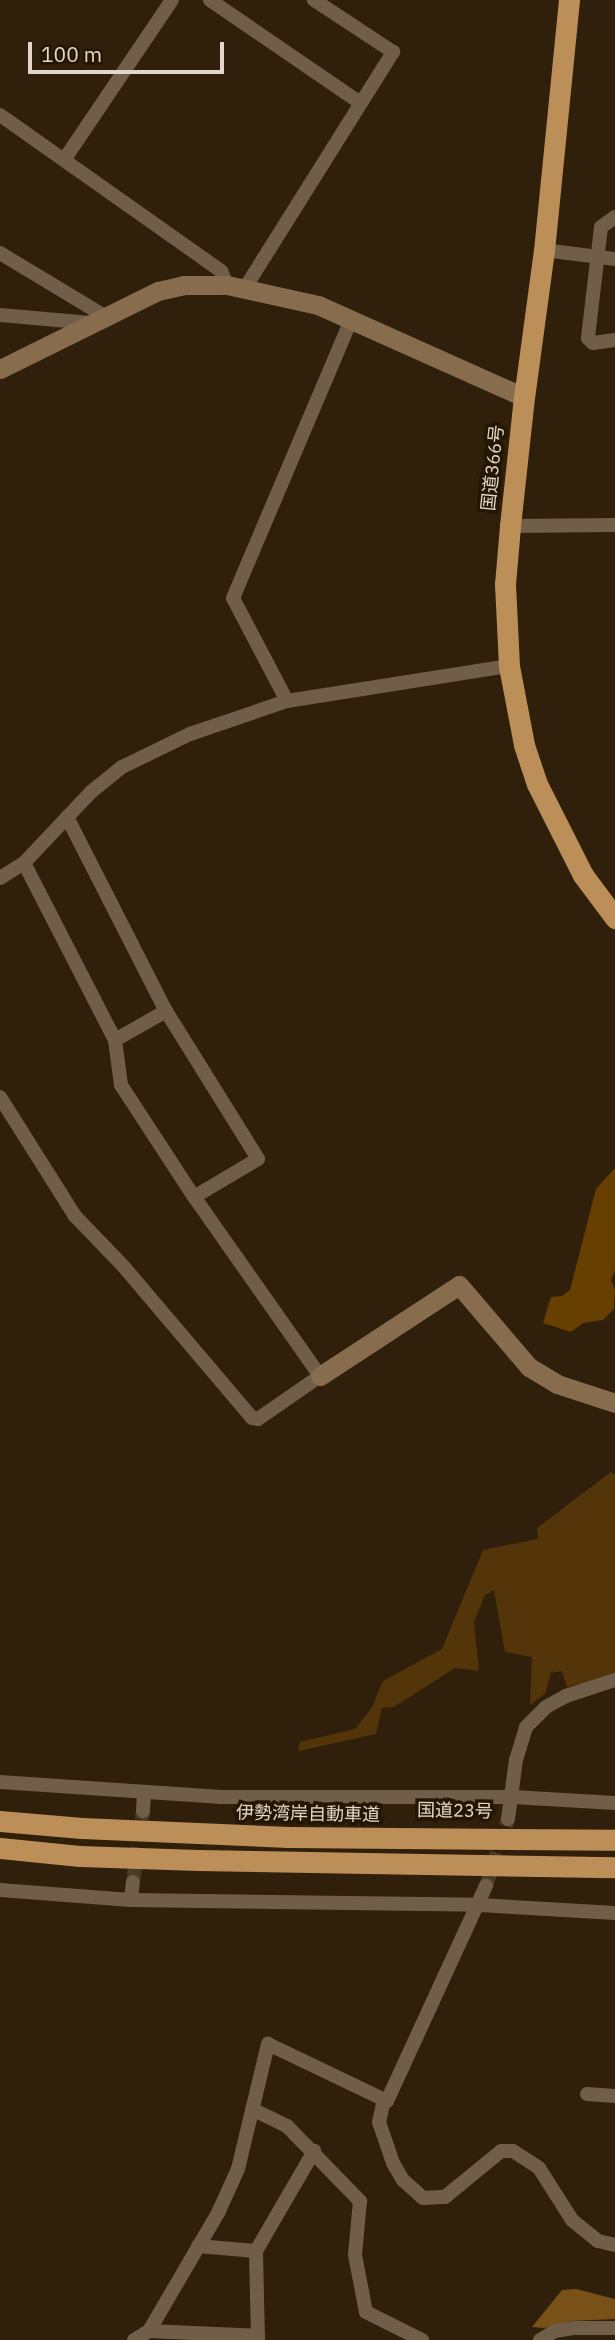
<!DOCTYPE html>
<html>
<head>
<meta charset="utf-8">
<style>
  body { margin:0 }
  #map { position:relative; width:615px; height:2340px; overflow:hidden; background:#2f1f0b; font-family:"IBM Plex Sans","Noto Sans JP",sans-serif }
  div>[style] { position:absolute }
  .green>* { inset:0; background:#54350a }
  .forest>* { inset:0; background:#673f00 }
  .water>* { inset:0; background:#795017 }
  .street-tunnel>* { height:14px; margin-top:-7px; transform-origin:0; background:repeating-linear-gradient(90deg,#4a3b28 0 14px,transparent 0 21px) }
  .street>* { height:14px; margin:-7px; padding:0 7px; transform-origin:7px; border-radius:7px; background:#705e48 }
  .secondary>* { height:19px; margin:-9.5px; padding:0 9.5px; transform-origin:9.5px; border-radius:9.5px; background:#876d4d }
  .highway>* { height:21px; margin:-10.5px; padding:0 10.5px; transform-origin:10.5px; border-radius:10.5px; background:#bc8f59 }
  span { translate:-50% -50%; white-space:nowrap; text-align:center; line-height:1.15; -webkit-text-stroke:7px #251603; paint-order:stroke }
  .street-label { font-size:18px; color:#e2d7cb }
  .scale { position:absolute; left:28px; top:42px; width:196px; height:32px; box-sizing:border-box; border:4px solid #e2d7cb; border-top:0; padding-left:9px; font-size:21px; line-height:24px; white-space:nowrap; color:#e2d7cb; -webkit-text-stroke:5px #251603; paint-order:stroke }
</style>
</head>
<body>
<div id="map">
  <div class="green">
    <i style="clip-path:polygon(611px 1472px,615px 1475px,615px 1676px,567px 1687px,562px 1671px,551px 1673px,545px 1694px,530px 1705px,532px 1657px,505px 1652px,494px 1590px,485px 1595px,474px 1622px,479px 1671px,455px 1668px,394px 1707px,382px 1708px,376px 1734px,298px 1751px,300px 1742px,355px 1729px,371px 1709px,383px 1681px,442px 1649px,483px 1550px,538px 1539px,537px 1528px)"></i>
  </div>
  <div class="forest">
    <i style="clip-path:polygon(615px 1168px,615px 1271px,611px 1280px,615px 1290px,614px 1309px,603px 1320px,583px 1323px,571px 1332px,543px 1323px,551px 1297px,562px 1296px,570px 1290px,596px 1189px)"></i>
  </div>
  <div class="water">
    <i style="clip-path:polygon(576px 2289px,615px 2299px,615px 2319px,571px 2321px,544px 2328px,532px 2327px,562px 2290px)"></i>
  </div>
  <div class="street-tunnel">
    <i style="left:133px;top:1882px;width:72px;rotate:-82deg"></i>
    <i style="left:486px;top:1886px;width:71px;rotate:-71.8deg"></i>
  </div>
  <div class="street">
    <i style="left:210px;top:0;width:181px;rotate:34.4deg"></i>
    <i style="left:0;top:115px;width:271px;rotate:35.2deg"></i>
    <i style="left:221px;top:271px;width:15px;rotate:67deg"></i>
    <i style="left:64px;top:160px;width:193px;rotate:-56deg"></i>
    <i style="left:615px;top:217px;width:17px;rotate:144deg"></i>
    <i style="left:601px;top:227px;width:112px;rotate:96.7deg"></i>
    <i style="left:588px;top:338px;width:7px;rotate:45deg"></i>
    <i style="left:593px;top:343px;width:22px;rotate:-8deg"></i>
    <i style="left:544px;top:250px;width:72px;rotate:7.2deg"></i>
    <i style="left:0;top:253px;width:124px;rotate:31.1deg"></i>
    <i style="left:245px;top:288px;width:279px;rotate:-57.9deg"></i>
    <i style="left:393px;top:52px;width:95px;rotate:-146.6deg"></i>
    <i style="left:0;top:315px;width:91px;rotate:5deg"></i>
    <i style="left:510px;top:526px;width:105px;rotate:-0.5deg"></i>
    <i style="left:287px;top:701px;width:116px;rotate:-117.7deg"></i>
    <i style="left:233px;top:598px;width:304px;rotate:-67deg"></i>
    <i style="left:67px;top:817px;width:218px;rotate:63deg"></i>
    <i style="left:166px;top:1011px;width:174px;rotate:58.1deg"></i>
    <i style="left:258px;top:1159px;width:74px;rotate:149.3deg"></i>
    <i style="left:0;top:878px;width:28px;rotate:-32deg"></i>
    <i style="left:24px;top:863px;width:98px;rotate:-46.7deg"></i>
    <i style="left:91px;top:792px;width:40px;rotate:-39deg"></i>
    <i style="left:122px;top:767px;width:76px;rotate:-25.9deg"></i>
    <i style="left:190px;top:734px;width:102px;rotate:-18.8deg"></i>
    <i style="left:287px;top:701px;width:225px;rotate:-9deg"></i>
    <i style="left:115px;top:1040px;width:59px;rotate:-29.6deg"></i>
    <i style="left:0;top:1097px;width:141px;rotate:57.8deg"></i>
    <i style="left:75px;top:1216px;width:71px;rotate:46.1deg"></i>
    <i style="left:124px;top:1267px;width:198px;rotate:49.7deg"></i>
    <i style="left:252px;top:1418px;width:6px;rotate:9deg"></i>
    <i style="left:258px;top:1419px;width:75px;rotate:-34.7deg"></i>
    <i style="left:320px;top:1376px;width:219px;rotate:-125.1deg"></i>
    <i style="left:194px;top:1197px;width:134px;rotate:-123.1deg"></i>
    <i style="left:121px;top:1085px;width:45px;rotate:-97.6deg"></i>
    <i style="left:115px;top:1040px;width:199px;rotate:-117.2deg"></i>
    <i style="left:0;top:1782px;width:222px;rotate:3.9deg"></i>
    <i style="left:221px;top:1797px;width:292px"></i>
    <i style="left:513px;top:1797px;width:102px;rotate:3.4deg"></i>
    <i style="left:143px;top:1811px;width:17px;rotate:-87deg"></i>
    <i style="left:508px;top:1819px;width:60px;rotate:-82.3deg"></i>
    <i style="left:516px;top:1760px;width:34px;rotate:-73deg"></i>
    <i style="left:526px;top:1727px;width:28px;rotate:-45deg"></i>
    <i style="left:546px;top:1707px;width:23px;rotate:-29deg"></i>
    <i style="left:566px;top:1696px;width:52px;rotate:-18.1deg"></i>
    <i style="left:0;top:1890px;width:131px;rotate:4.4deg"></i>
    <i style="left:131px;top:1900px;width:349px;rotate:0.8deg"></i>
    <i style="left:480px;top:1905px;width:135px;rotate:3.4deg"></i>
    <i style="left:131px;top:1900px;width:18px;rotate:-84deg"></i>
    <i style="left:587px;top:2094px;width:28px;rotate:4deg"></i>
    <i style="left:384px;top:2099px;width:24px;rotate:102deg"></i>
    <i style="left:379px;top:2122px;width:43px;rotate:71.1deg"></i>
    <i style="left:393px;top:2163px;width:20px;rotate:60deg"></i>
    <i style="left:403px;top:2180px;width:27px;rotate:42deg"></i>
    <i style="left:423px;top:2198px;width:22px;rotate:-3deg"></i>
    <i style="left:445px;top:2197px;width:72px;rotate:-39.4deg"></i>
    <i style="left:501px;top:2151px;width:12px"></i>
    <i style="left:513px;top:2151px;width:31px;rotate:33deg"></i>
    <i style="left:539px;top:2168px;width:62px;rotate:57.6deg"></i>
    <i style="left:572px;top:2220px;width:33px;rotate:39deg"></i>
    <i style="left:598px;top:2241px;width:17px;rotate:13deg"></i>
    <i style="left:252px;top:2109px;width:39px;rotate:26deg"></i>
    <i style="left:287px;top:2126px;width:105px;rotate:45.8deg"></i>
    <i style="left:360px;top:2201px;width:54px;rotate:95.3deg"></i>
    <i style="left:355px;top:2255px;width:58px;rotate:79.1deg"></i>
    <i style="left:366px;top:2312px;width:63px;rotate:26.6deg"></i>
    <i style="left:198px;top:2246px;width:58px;rotate:4.9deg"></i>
    <i style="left:149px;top:2331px;width:109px;rotate:2.6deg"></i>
    <i style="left:134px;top:2340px;width:17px;rotate:-31deg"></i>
    <i style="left:149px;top:2331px;width:137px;rotate:-59.7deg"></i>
    <i style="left:218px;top:2213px;width:48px;rotate:-65.6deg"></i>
    <i style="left:238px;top:2169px;width:129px;rotate:-76.5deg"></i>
    <i style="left:268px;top:2044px;width:132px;rotate:25.6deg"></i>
    <i style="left:387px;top:2101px;width:237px;rotate:-65.3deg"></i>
    <i style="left:258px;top:2340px;width:89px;rotate:-91.3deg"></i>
    <i style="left:256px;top:2251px;width:116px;rotate:-59.9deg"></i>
    <i style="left:540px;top:2340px;width:17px;rotate:-31deg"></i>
    <i style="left:555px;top:2331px;width:20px;rotate:-9deg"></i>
    <i style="left:575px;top:2328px;width:40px"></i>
  </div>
  <div class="secondary">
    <i style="left:0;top:369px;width:176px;rotate:-26.3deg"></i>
    <i style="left:158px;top:291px;width:26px;rotate:-13deg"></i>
    <i style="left:183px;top:285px;width:44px"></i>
    <i style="left:227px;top:285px;width:93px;rotate:12.4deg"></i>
    <i style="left:318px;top:305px;width:226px;rotate:24.1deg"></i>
    <i style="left:320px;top:1376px;width:166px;rotate:-33.2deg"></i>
    <i style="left:459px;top:1285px;width:108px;rotate:49.5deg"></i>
    <i style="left:529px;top:1367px;width:33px;rotate:31deg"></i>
    <i style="left:557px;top:1384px;width:61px;rotate:18.1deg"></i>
  </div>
  <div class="highway">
    <i style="left:569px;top:0;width:251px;rotate:95.7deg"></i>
    <i style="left:544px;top:250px;width:148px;rotate:97.7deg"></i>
    <i style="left:524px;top:397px;width:130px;rotate:96.2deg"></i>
    <i style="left:510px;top:526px;width:58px;rotate:94.9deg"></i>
    <i style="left:505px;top:584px;width:82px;rotate:87.2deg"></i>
    <i style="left:509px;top:666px;width:80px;rotate:79.2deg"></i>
    <i style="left:524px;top:745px;width:41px;rotate:71.6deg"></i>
    <i style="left:537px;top:784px;width:102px;rotate:63.2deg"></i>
    <i style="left:583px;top:875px;width:54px;rotate:53.3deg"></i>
    <i style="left:0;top:1821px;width:82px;rotate:4.9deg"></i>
    <i style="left:82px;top:1828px;width:206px;rotate:2.5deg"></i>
    <i style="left:288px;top:1837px;width:327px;rotate:0.5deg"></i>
    <i style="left:0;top:1848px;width:80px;rotate:5.7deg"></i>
    <i style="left:80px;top:1856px;width:118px;rotate:1.9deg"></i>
    <i style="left:198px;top:1860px;width:417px;rotate:1deg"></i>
  </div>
  <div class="street-label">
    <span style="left:493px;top:468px;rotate:-84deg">国道366号</span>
    <span style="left:455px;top:1811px;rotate:1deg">国道23号</span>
    <span style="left:308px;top:1814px;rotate:1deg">伊勢湾岸自動車道</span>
  </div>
  <div class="scale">100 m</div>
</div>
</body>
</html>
